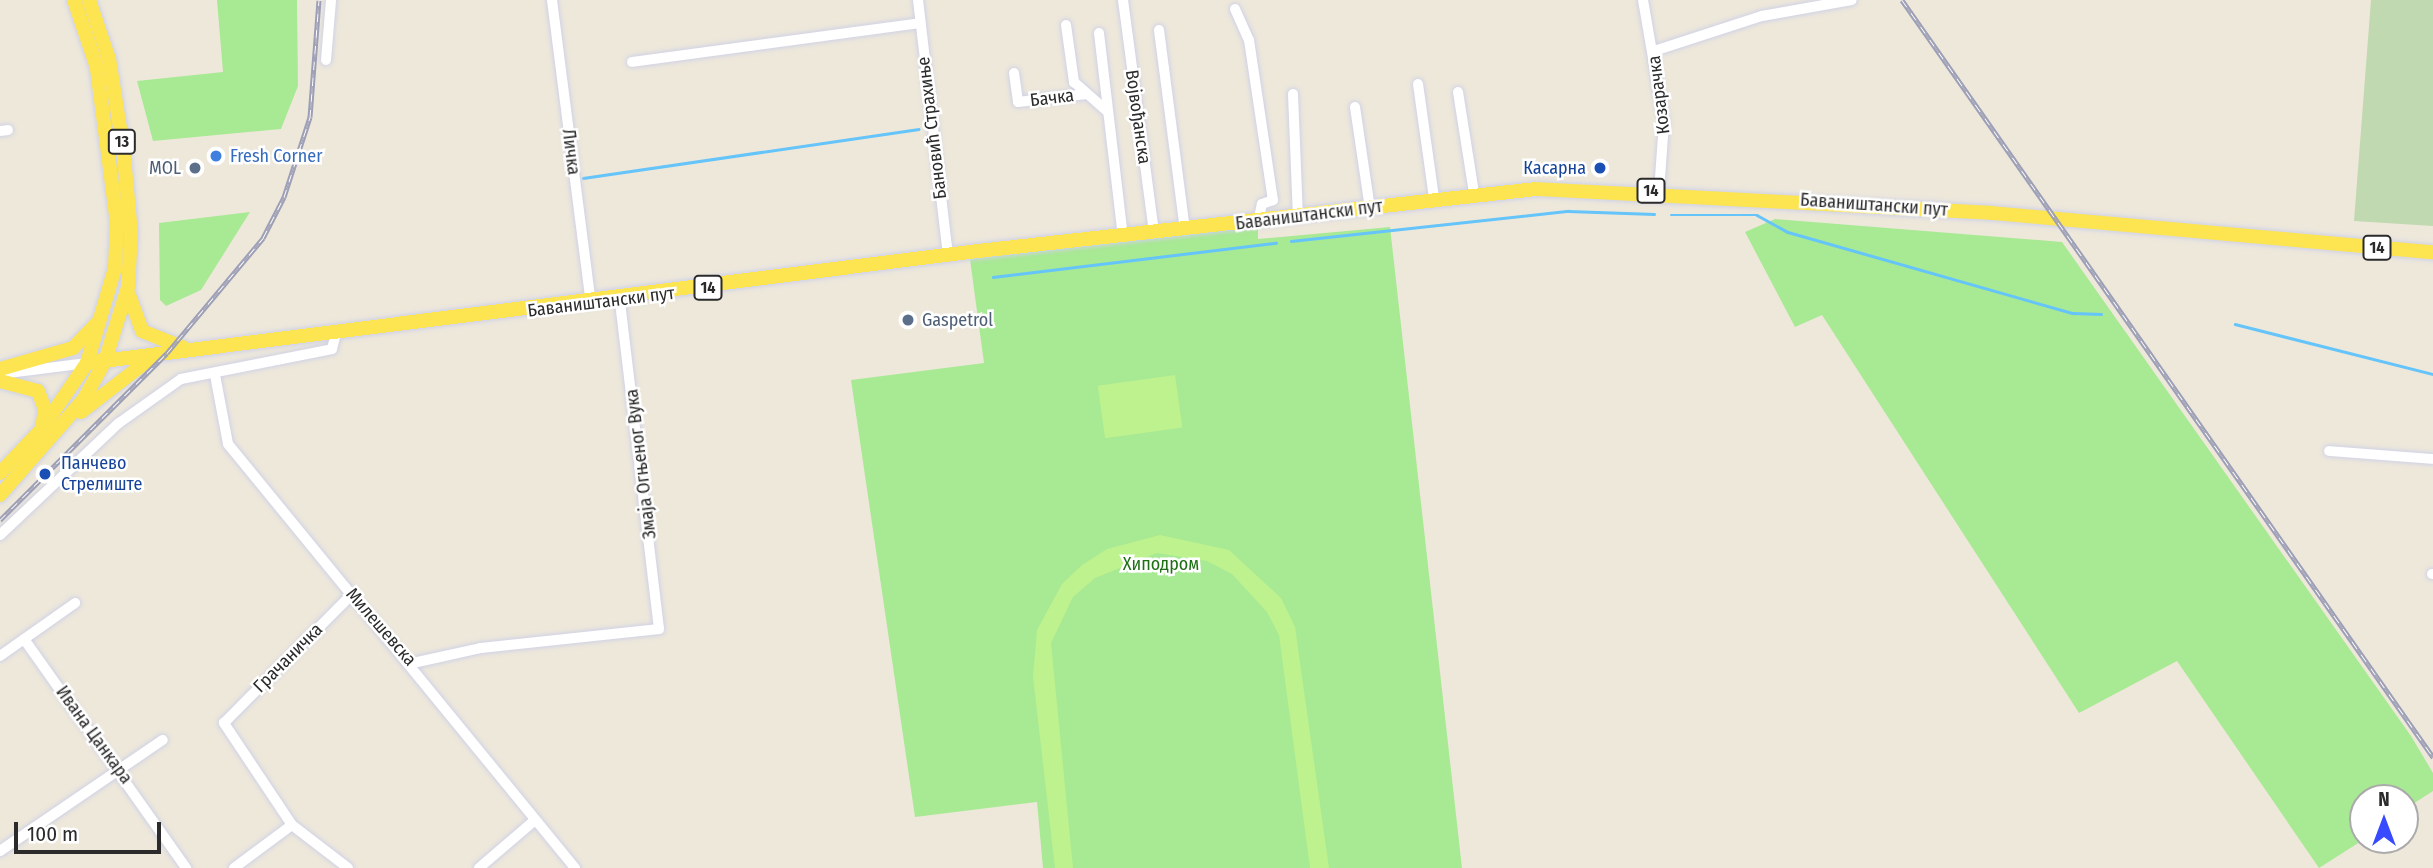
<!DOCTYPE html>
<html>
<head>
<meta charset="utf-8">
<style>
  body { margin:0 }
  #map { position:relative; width:2433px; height:868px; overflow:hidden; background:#eee8db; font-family:"Fira Sans Condensed",sans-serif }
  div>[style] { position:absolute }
  .green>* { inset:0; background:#a8e993 }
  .cemetery>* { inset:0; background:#c1d9b1 }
  .pitch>* { inset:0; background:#bef28e; transform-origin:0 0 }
  .stream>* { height:2.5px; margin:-1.25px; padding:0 1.25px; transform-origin:1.25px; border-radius:1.25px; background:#65c4f9 }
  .roads { filter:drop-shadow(0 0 2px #d0d2e5) drop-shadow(0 0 2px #d0d2e5) }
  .minor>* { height:10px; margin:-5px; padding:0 5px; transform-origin:5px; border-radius:5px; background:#fff }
  .major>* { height:14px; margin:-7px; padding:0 7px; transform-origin:7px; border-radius:7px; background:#fde551 }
  .rail>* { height:5px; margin-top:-2.5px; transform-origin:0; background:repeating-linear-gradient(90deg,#fff 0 8px,#9d9fb7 0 16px); box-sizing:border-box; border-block:2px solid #9d9fb7 }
  .dots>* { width:19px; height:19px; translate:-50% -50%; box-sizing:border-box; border:4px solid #fff; border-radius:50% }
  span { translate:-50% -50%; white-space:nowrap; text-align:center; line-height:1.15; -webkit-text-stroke:5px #fff; paint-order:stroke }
  .shield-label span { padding:2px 5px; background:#fff; border:2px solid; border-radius:5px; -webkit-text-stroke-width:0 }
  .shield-label { font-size:16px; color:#2b2b2b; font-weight:700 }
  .street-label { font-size:18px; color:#2b2b2b }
  .shop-label { font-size:18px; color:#366cbe }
  .left { translate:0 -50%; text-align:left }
  .service-label { font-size:18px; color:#4e5e75 }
  .right { translate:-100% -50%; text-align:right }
  .transit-label { font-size:18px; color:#164399 }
  .park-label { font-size:18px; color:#1e6f14 }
  .north { position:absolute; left:2349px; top:784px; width:70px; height:70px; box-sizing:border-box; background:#fff; border:2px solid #aaa; border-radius:50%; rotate:0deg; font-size:19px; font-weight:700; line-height:28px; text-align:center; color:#2b2b2b }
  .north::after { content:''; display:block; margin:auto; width:24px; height:32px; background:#374aff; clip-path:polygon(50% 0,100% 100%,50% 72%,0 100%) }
  .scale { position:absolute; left:14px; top:822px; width:147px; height:32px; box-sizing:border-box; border:4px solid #2b2b2b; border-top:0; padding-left:9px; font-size:21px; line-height:24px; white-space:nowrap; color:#2b2b2b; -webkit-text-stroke:5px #fff; paint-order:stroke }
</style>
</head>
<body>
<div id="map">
  <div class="green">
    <i style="clip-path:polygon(217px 0,297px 0,298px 86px,281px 129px,153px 141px,137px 81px,223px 72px)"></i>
    <i style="clip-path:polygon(250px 212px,201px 290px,166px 306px,160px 300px,159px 223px)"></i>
    <i style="clip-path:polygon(1775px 219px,2062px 242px,2411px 736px,2433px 773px,2433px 791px,2405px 809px,2405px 798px,2363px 798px,2363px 840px,2319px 868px,2177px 661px,2079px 713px,1822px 315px,1795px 327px,1745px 232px)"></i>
    <i style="clip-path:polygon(1258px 221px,1258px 239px,1390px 227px,1462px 868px,1043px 868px,1037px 802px,915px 817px,851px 380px,984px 363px,969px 252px)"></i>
  </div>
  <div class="cemetery">
    <i style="clip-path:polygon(2371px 0,2433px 0,2433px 226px,2354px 221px)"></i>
  </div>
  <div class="pitch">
    <i style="left:1175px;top:375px;width:53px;height:78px;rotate:82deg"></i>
    <i style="clip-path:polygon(1160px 535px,1229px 550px,1281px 598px,1295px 627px,1329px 868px,1310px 868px,1279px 635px,1267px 612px,1232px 574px,1207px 561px,1157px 553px,1095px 578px,1073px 597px,1051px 643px,1073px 868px,1055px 868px,1033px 677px,1037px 630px,1062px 584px,1082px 565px,1107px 549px)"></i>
  </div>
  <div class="stream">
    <i style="left:583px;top:178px;width:339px;rotate:-8.3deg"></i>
    <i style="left:1671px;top:215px;width:86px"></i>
    <i style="left:1757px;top:215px;width:35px;rotate:29deg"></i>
    <i style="left:1788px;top:232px;width:296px;rotate:15.9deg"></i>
    <i style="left:2073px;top:313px;width:28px;rotate:2deg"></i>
    <i style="left:1291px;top:241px;width:279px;rotate:-6.2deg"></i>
    <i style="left:1568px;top:211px;width:86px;rotate:2deg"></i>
    <i style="left:993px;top:277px;width:285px;rotate:-6.9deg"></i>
    <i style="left:2235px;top:324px;width:204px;rotate:14.2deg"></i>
  </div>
  <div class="roads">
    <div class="minor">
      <i style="left:552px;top:0;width:305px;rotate:82.7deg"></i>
      <i style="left:918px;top:0;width:257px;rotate:83.3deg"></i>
      <i style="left:1123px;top:0;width:235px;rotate:82.4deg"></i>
      <i style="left:1643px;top:0;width:124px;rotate:80.2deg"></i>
      <i style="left:1664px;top:122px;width:69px;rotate:94.1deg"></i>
      <i style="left:1235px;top:9px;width:34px;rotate:66deg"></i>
      <i style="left:1249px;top:40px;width:162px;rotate:81.5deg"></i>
      <i style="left:1273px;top:200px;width:12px;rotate:160deg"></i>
      <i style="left:1262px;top:204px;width:17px;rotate:103deg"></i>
      <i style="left:1066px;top:25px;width:58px;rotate:82deg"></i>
      <i style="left:1074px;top:82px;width:45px;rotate:41.4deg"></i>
      <i style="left:1159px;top:30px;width:202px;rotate:82.6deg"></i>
      <i style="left:1099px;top:33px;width:205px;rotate:83.3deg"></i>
      <i style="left:1654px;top:51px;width:114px;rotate:-18deg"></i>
      <i style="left:1762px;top:16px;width:91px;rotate:-10.1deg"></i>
      <i style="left:326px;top:60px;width:60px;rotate:-85.2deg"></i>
      <i style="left:632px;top:62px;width:291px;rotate:-7.7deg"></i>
      <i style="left:1014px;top:73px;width:29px;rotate:82deg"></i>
      <i style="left:1018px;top:102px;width:69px;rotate:-6.6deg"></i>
      <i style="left:1418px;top:84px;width:115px;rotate:82deg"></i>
      <i style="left:1458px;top:92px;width:102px;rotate:81deg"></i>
      <i style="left:1293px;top:94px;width:122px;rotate:87.7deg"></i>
      <i style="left:1355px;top:107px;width:102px;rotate:81.6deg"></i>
      <i style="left:0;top:131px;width:8px;rotate:-7deg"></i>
      <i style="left:0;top:374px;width:88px;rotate:-7.2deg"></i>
      <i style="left:215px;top:375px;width:70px;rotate:79.3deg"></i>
      <i style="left:228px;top:444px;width:548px;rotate:50.7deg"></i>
      <i style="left:2329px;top:451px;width:104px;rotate:4.4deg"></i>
      <i style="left:0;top:535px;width:163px;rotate:-43.3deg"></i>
      <i style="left:119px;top:423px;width:76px;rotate:-35.4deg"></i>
      <i style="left:181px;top:379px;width:154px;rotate:-11.2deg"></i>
      <i style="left:332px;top:349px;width:16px;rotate:-76deg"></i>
      <i style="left:2432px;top:574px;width:1px"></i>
      <i style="left:24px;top:639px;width:281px;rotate:54.7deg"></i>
      <i style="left:0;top:656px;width:92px;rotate:-35.2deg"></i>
      <i style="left:413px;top:663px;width:70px;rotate:-12.4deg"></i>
      <i style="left:481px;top:648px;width:179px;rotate:-6.1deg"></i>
      <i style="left:659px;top:629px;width:331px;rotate:-96.8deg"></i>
      <i style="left:0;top:851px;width:197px;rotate:-34.3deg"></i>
      <i style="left:234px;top:868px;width:72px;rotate:-36.6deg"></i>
      <i style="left:348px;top:868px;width:71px;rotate:-142.5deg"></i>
      <i style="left:292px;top:825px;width:123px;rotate:-123.7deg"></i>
      <i style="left:224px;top:723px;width:182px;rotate:-45.2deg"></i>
      <i style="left:479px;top:868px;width:74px;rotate:-40.6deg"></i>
    </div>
    <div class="major">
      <i style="left:129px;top:295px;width:38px;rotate:70deg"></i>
      <i style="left:142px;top:331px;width:45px;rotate:22deg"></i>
      <i style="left:87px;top:363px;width:889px;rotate:-7.17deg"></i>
      <i style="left:969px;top:252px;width:570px;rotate:-6.34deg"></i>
      <i style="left:1536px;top:189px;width:457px;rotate:3deg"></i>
      <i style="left:1992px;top:213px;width:443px;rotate:5.1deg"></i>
      <i style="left:0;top:369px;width:76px;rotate:-16deg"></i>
      <i style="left:73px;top:348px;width:37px;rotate:-46deg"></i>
      <i style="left:0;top:381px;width:39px;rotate:15deg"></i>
      <i style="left:38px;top:391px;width:19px;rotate:69deg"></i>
      <i style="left:45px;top:409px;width:19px;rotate:99deg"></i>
      <i style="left:81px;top:412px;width:88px;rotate:-37.6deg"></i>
      <i style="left:0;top:473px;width:59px;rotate:-46.4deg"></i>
      <i style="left:41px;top:430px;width:81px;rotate:-55.5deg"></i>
      <i style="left:87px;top:363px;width:99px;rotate:-73.6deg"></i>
      <i style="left:115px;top:268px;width:45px;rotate:-87.5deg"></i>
      <i style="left:117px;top:223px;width:156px;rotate:-97.4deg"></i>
      <i style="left:97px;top:68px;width:72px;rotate:-108.7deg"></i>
      <i style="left:0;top:495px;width:128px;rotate:-48.8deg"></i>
      <i style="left:84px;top:399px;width:43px;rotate:-61.1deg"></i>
      <i style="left:105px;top:361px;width:77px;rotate:-72.7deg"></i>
      <i style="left:128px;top:287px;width:54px;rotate:-86.8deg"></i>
      <i style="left:131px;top:233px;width:86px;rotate:-95.3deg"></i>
      <i style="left:123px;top:147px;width:89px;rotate:-99deg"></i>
      <i style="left:109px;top:59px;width:62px;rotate:-108.7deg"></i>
    </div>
  </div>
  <div class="rail">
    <i style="left:1902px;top:0;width:925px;rotate:54.95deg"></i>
    <i style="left:0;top:520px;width:236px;rotate:-45deg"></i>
    <i style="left:167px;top:353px;width:150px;rotate:-50.1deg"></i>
    <i style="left:263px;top:238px;width:46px;rotate:-62.9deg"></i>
    <i style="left:284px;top:197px;width:84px;rotate:-72deg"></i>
    <i style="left:310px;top:117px;width:117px;rotate:-85.6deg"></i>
  </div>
  <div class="dots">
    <i style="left:216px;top:156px;background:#3f7fe0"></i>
    <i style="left:195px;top:168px;background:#5c6f8a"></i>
    <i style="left:1600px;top:168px;background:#1a4fb4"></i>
    <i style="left:908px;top:320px;background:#5c6f8a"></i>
    <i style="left:45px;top:474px;background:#1a4fb4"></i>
  </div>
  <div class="shield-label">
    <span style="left:122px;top:142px">13</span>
    <span style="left:1651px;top:191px">14</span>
    <span style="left:2377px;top:248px">14</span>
    <span style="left:708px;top:288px">14</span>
  </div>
  <div class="street-label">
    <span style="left:1659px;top:95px;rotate:-97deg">Козарачка</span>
    <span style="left:1052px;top:98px;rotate:-7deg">Бачка</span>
    <span style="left:1138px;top:117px;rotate:82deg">Војвођанска</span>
    <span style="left:932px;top:128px;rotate:-97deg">Бановић Страхиње</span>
    <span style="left:571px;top:152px;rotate:83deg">Личка</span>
    <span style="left:1874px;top:205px;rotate:4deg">Баваништански пут</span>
    <span style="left:1309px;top:215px;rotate:-7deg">Баваништански пут</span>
    <span style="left:601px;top:302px;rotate:-7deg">Баваништански пут</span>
    <span style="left:641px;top:464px;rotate:-97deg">Змаја Огњеног Вука</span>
    <span style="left:381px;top:627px;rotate:49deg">Милешевска</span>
    <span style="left:288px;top:658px;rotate:-45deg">Грачаничка</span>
    <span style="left:94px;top:735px;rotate:54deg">Ивана Цанкара</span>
  </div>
  <div class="shop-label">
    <span class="left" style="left:230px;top:156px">Fresh Corner</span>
  </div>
  <div class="service-label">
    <span class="right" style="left:181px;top:168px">MOL</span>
    <span class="left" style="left:922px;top:320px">Gaspetrol</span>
  </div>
  <div class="transit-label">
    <span class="right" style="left:1586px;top:168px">Касарна</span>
    <span class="left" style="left:61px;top:474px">Панчево<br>Стрелиште</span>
  </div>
  <div class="park-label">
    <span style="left:1161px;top:564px">Хиподром</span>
  </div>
  <div class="north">N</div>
  <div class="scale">100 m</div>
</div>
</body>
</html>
